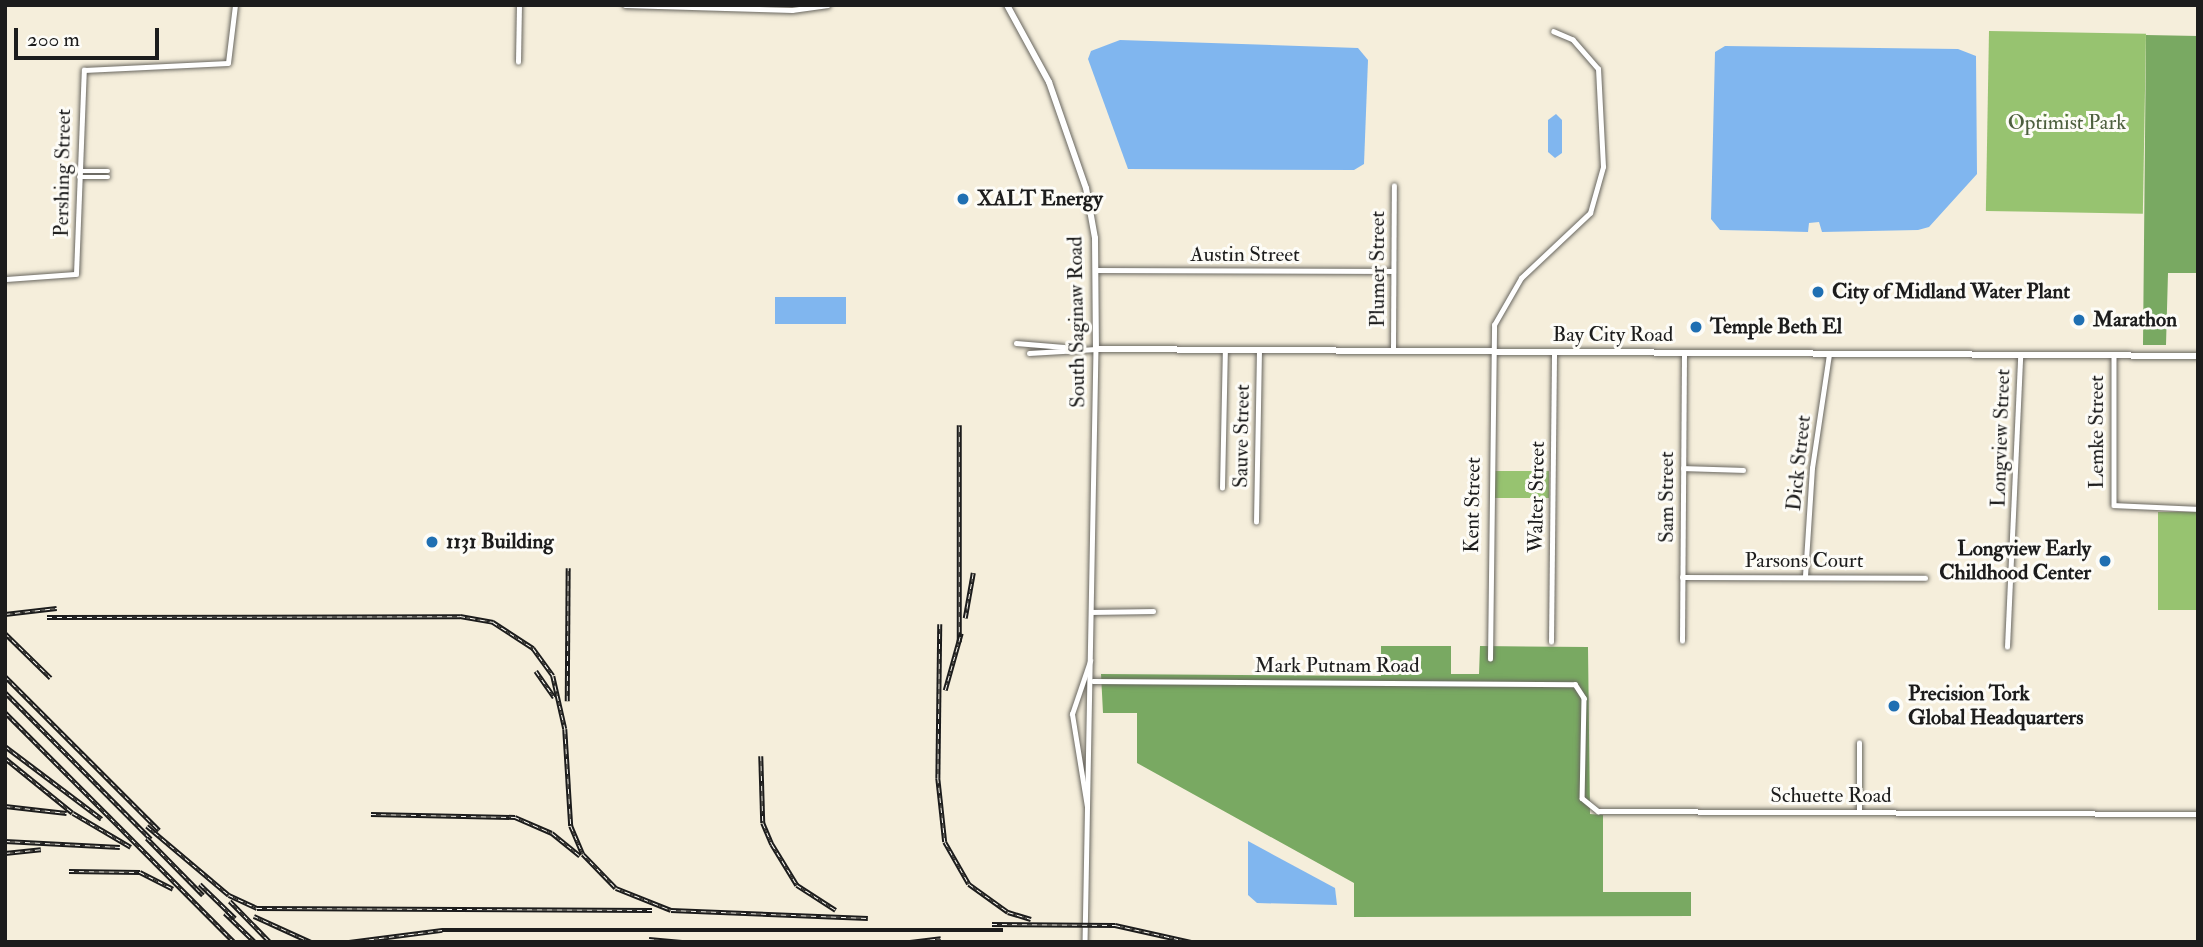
<!DOCTYPE html>
<html>
<head>
<meta charset="utf-8">
<style>
  body { margin:0 }
  #map { position:relative; width:2203px; height:947px; overflow:hidden; background:#f5eedb; font-family:"IM FELL Double Pica",serif }
  div>[style] { position:absolute }
  .green>* { inset:0; background:#97c370; transform-origin:0 0 }
  .forest>* { inset:0; background:#79a962 }
  .water>* { inset:0; background:#80b6ef; transform-origin:0 0 }
  .roads { filter:drop-shadow(0 0 2px #68665f) drop-shadow(0 0 2px #68665f) }
  .minor>* { height:4.5px; margin:-2.25px; padding:0 2.25px; transform-origin:2.25px; border-radius:2.25px; background:#fff }
  .major>* { height:6px; margin:-3px; padding:0 3px; transform-origin:3px; border-radius:3px; background:#fff }
  .rail>* { height:4.5px; margin-top:-2.25px; transform-origin:0; background:repeating-linear-gradient(90deg,#fdfcf7 0 5px,#1c1c1c 0 10px); box-sizing:border-box; border-block:2px solid #1c1c1c }
  .dots>* { width:19px; height:19px; translate:-50% -50%; box-sizing:border-box; border:4px solid #fdfcf7; border-radius:50% }
  span { translate:-50% -50%; white-space:nowrap; text-align:center; line-height:1.15; -webkit-text-stroke:6px #fdfcf7; paint-order:stroke }
  .park-label { font-size:21px; color:#4d5f3e }
  .street-label { font-size:21px; color:#1c1c1c }
  .poi-label { font-size:21px; color:#1c1c1c; font-weight:700 }
  .left { translate:0 -50%; text-align:left }
  .right { translate:-100% -50%; text-align:right }
  .frame { position:absolute; inset:0; border:7px solid #1c1c1c; pointer-events:none }
  .scale { position:absolute; left:14px; top:28px; width:145px; height:32px; box-sizing:border-box; border:4px solid #1c1c1c; border-top:0; padding-left:9px; font-size:21px; line-height:24px; white-space:nowrap; color:#1c1c1c; -webkit-text-stroke:5px #fdfcf7; paint-order:stroke }
</style>
</head>
<body>
<div id="map">
  <div class="green">
    <i style="left:1989px;top:31px;width:157px;height:180px;rotate:1deg"></i>
    <i style="left:1493px;top:471px;width:56px;height:27px"></i>
    <i style="left:2158px;top:512px;width:40px;height:98px"></i>
  </div>
  <div class="forest">
    <i style="clip-path:polygon(2146px 35px,2198px 36px,2198px 273px,2168px 273px,2166px 345px,2143px 345px)"></i>
    <i style="clip-path:polygon(1381px 646px,1451px 646px,1451px 674px,1479px 674px,1480px 646px,1588px 647px,1590px 814px,1603px 815px,1603px 892px,1691px 892px,1691px 916px,1354px 917px,1354px 883px,1137px 763px,1137px 713px,1103px 713px,1101px 674px,1381px 676px)"></i>
  </div>
  <div class="water">
    <i style="clip-path:polygon(1120px 40px,1358px 48px,1368px 60px,1364px 164px,1354px 170px,1128px 169px,1088px 59px,1091px 51px)"></i>
    <i style="clip-path:polygon(1725px 46px,1958px 49px,1976px 56px,1977px 174px,1929px 227px,1918px 230px,1822px 232px,1819px 222px,1809px 223px,1808px 232px,1720px 230px,1711px 219px,1715px 52px)"></i>
    <i style="clip-path:polygon(1556px 114px,1562px 120px,1562px 153px,1555px 158px,1548px 152px,1548px 120px)"></i>
    <i style="left:775px;top:297px;width:71px;height:27px"></i>
    <i style="clip-path:polygon(1248px 841px,1335px 888px,1337px 905px,1257px 903px,1248px 895px)"></i>
  </div>
  <div class="roads">
    <div class="minor">
      <i style="left:625px;top:5px;width:167px;rotate:1.7deg"></i>
      <i style="left:792px;top:10px;width:36px;rotate:-8deg"></i>
      <i style="left:518px;top:62px;width:57px;rotate:-89deg"></i>
      <i style="left:79px;top:171px;width:29px"></i>
      <i style="left:79px;top:177px;width:29px"></i>
      <i style="left:1096px;top:270px;width:297px;rotate:0.2deg"></i>
      <i style="left:5px;top:279px;width:71px;rotate:-4deg"></i>
      <i style="left:76px;top:274px;width:204px;rotate:-87.8deg"></i>
      <i style="left:84px;top:70px;width:144px;rotate:-2.8deg"></i>
      <i style="left:228px;top:63px;width:58px;rotate:-83.1deg"></i>
      <i style="left:1016px;top:343px;width:48px;rotate:4.8deg"></i>
      <i style="left:1393px;top:351px;width:165px;rotate:-89.7deg"></i>
      <i style="left:1029px;top:353px;width:67px;rotate:-3.4deg"></i>
      <i style="left:1096px;top:349px;width:593px;rotate:91.06deg"></i>
      <i style="left:2114px;top:356px;width:149px;rotate:90deg"></i>
      <i style="left:2114px;top:505px;width:84px;rotate:2.7deg"></i>
      <i style="left:1683px;top:468px;width:60px;rotate:1.9deg"></i>
      <i style="left:1222px;top:488px;width:138px;rotate:-88.8deg"></i>
      <i style="left:1256px;top:522px;width:172px;rotate:-89deg"></i>
      <i style="left:1805px;top:576px;width:108px;rotate:-86.3deg"></i>
      <i style="left:1812px;top:468px;width:115px;rotate:-81.5deg"></i>
      <i style="left:1682px;top:577px;width:243px;rotate:0.2deg"></i>
      <i style="left:1092px;top:612px;width:61px;rotate:-0.9deg"></i>
      <i style="left:1682px;top:641px;width:288px;rotate:-89.6deg"></i>
      <i style="left:1551px;top:642px;width:290px;rotate:-89.4deg"></i>
      <i style="left:2007px;top:647px;width:291px;rotate:-87.4deg"></i>
      <i style="left:1490px;top:659px;width:334px;rotate:-89.3deg"></i>
      <i style="left:1494px;top:325px;width:54px;rotate:-60.1deg"></i>
      <i style="left:1521px;top:278px;width:95px;rotate:-43.3deg"></i>
      <i style="left:1590px;top:213px;width:48px;rotate:-74.2deg"></i>
      <i style="left:1603px;top:167px;width:98px;rotate:-92.9deg"></i>
      <i style="left:1598px;top:69px;width:38px;rotate:-131deg"></i>
      <i style="left:1573px;top:40px;width:21px;rotate:-157deg"></i>
      <i style="left:1093px;top:681px;width:482px;rotate:0.4deg"></i>
      <i style="left:1575px;top:684px;width:17px;rotate:57deg"></i>
      <i style="left:1584px;top:698px;width:100px;rotate:91.1deg"></i>
      <i style="left:1582px;top:798px;width:21px;rotate:39deg"></i>
      <i style="left:1598px;top:811px;width:600px;rotate:0.29deg"></i>
      <i style="left:1087px;top:807px;width:94px;rotate:-99.2deg"></i>
      <i style="left:1072px;top:714px;width:56px;rotate:-71.2deg"></i>
      <i style="left:1859px;top:812px;width:69px;rotate:-90deg"></i>
    </div>
    <div class="major">
      <i style="left:1007px;top:5px;width:88px;rotate:61.4deg"></i>
      <i style="left:1049px;top:82px;width:112px;rotate:70.8deg"></i>
      <i style="left:1086px;top:188px;width:51px;rotate:79.8deg"></i>
      <i style="left:1095px;top:238px;width:111px;rotate:89.5deg"></i>
      <i style="left:1096px;top:349px;width:1102px;rotate:0.36deg"></i>
    </div>
  </div>
  <div class="rail">
    <i style="left:5px;top:614px;width:52px;rotate:-6.6deg"></i>
    <i style="left:47px;top:617px;width:413px;rotate:-0.1deg"></i>
    <i style="left:460px;top:616px;width:34px;rotate:10deg"></i>
    <i style="left:493px;top:622px;width:48px;rotate:33deg"></i>
    <i style="left:533px;top:648px;width:34px;rotate:54deg"></i>
    <i style="left:553px;top:676px;width:54px;rotate:77.2deg"></i>
    <i style="left:565px;top:729px;width:97px;rotate:86.5deg"></i>
    <i style="left:571px;top:826px;width:30px;rotate:67deg"></i>
    <i style="left:583px;top:854px;width:47px;rotate:45.9deg"></i>
    <i style="left:616px;top:888px;width:59px;rotate:21.8deg"></i>
    <i style="left:671px;top:910px;width:197px;rotate:2.3deg"></i>
    <i style="left:965px;top:618px;width:46px;rotate:-79.9deg"></i>
    <i style="left:940px;top:624px;width:154px;rotate:90.7deg"></i>
    <i style="left:938px;top:778px;width:64px;rotate:83.8deg"></i>
    <i style="left:945px;top:842px;width:48px;rotate:60.3deg"></i>
    <i style="left:969px;top:884px;width:48px;rotate:35.7deg"></i>
    <i style="left:1008px;top:912px;width:24px;rotate:17deg"></i>
    <i style="left:5px;top:633px;width:64px;rotate:44.4deg"></i>
    <i style="left:959px;top:642px;width:217px;rotate:-90deg"></i>
    <i style="left:536px;top:671px;width:32px;rotate:55deg"></i>
    <i style="left:5px;top:676px;width:218px;rotate:45deg"></i>
    <i style="left:945px;top:690px;width:59px;rotate:-74.3deg"></i>
    <i style="left:5px;top:692px;width:207px;rotate:45.2deg"></i>
    <i style="left:567px;top:701px;width:133px;rotate:-89.6deg"></i>
    <i style="left:5px;top:712px;width:325px;rotate:45.1deg"></i>
    <i style="left:5px;top:746px;width:121px;rotate:37deg"></i>
    <i style="left:761px;top:756px;width:67px;rotate:88.3deg"></i>
    <i style="left:763px;top:823px;width:23px;rotate:67deg"></i>
    <i style="left:772px;top:844px;width:48px;rotate:58.6deg"></i>
    <i style="left:797px;top:885px;width:46px;rotate:32.7deg"></i>
    <i style="left:5px;top:758px;width:87px;rotate:39deg"></i>
    <i style="left:73px;top:813px;width:67px;rotate:30.4deg"></i>
    <i style="left:5px;top:806px;width:62px;rotate:6.4deg"></i>
    <i style="left:371px;top:814px;width:144px;rotate:1.2deg"></i>
    <i style="left:515px;top:817px;width:40px;rotate:23.4deg"></i>
    <i style="left:552px;top:833px;width:36px;rotate:39deg"></i>
    <i style="left:147px;top:826px;width:107px;rotate:40.1deg"></i>
    <i style="left:229px;top:895px;width:31px;rotate:25deg"></i>
    <i style="left:257px;top:908px;width:395px;rotate:0.3deg"></i>
    <i style="left:147px;top:838px;width:80px;rotate:45.5deg"></i>
    <i style="left:5px;top:841px;width:115px;rotate:3deg"></i>
    <i style="left:5px;top:853px;width:36px;rotate:-6deg"></i>
    <i style="left:69px;top:871px;width:71px;rotate:0.8deg"></i>
    <i style="left:140px;top:872px;width:37px;rotate:27deg"></i>
    <i style="left:200px;top:884px;width:49px;rotate:44.2deg"></i>
    <i style="left:230px;top:901px;width:57px;rotate:45.7deg"></i>
    <i style="left:225px;top:913px;width:42px;rotate:44deg"></i>
    <i style="left:254px;top:916px;width:63px;rotate:24.5deg"></i>
    <i style="left:992px;top:924px;width:123px;rotate:0.5deg"></i>
    <i style="left:1115px;top:925px;width:78px;rotate:12.6deg"></i>
    <i style="left:649px;top:939px;width:36px;rotate:5deg"></i>
    <i style="left:349px;top:942px;width:94px;rotate:-7.4deg"></i>
    <i style="left:442px;top:930px;width:561px"></i>
    <i style="left:910px;top:942px;width:31px;rotate:-7deg"></i>
  </div>
  <div class="dots">
    <i style="left:963px;top:199px;background:#1f6fb2"></i>
    <i style="left:1818px;top:292px;background:#1f6fb2"></i>
    <i style="left:2079px;top:320px;background:#1f6fb2"></i>
    <i style="left:1696px;top:327px;background:#1f6fb2"></i>
    <i style="left:432px;top:542px;background:#1f6fb2"></i>
    <i style="left:2105px;top:561px;background:#1f6fb2"></i>
    <i style="left:1894px;top:706px;background:#1f6fb2"></i>
  </div>
  <div class="park-label">
    <span style="left:2067px;top:123px">Optimist Park</span>
  </div>
  <div class="street-label">
    <span style="left:63px;top:173px;rotate:-89deg">Pershing Street</span>
    <span style="left:1245px;top:255px">Austin Street</span>
    <span style="left:1378px;top:269px;rotate:-90deg">Plumer Street</span>
    <span style="left:1077px;top:322px;rotate:-91deg">South Saginaw Road</span>
    <span style="left:1613px;top:335px">Bay City Road</span>
    <span style="left:2097px;top:432px;rotate:-90deg">Lemke Street</span>
    <span style="left:1242px;top:436px;rotate:-89deg">Sauve Street</span>
    <span style="left:2001px;top:438px;rotate:-88deg">Longview Street</span>
    <span style="left:1799px;top:463px;rotate:-84deg">Dick Street</span>
    <span style="left:1537px;top:497px;rotate:-89deg">Walter Street</span>
    <span style="left:1667px;top:497px;rotate:-90deg">Sam Street</span>
    <span style="left:1473px;top:505px;rotate:-89deg">Kent Street</span>
    <span style="left:1804px;top:561px">Parsons Court</span>
    <span style="left:1337px;top:666px">Mark Putnam Road</span>
    <span style="left:1831px;top:796px">Schuette Road</span>
  </div>
  <div class="poi-label">
    <span class="left" style="left:977px;top:199px">XALT Energy</span>
    <span class="left" style="left:1832px;top:292px">City of Midland Water Plant</span>
    <span class="left" style="left:2093px;top:320px">Marathon</span>
    <span class="left" style="left:1710px;top:327px">Temple Beth El</span>
    <span class="left" style="left:446px;top:542px">1131 Building</span>
    <span class="right" style="left:2091px;top:561px">Longview Early<br>Childhood Center</span>
    <span class="left" style="left:1908px;top:706px">Precision Tork<br>Global Headquarters</span>
  </div>
  <div class="frame"></div>
  <div class="scale">200 m</div>
</div>
</body>
</html>
